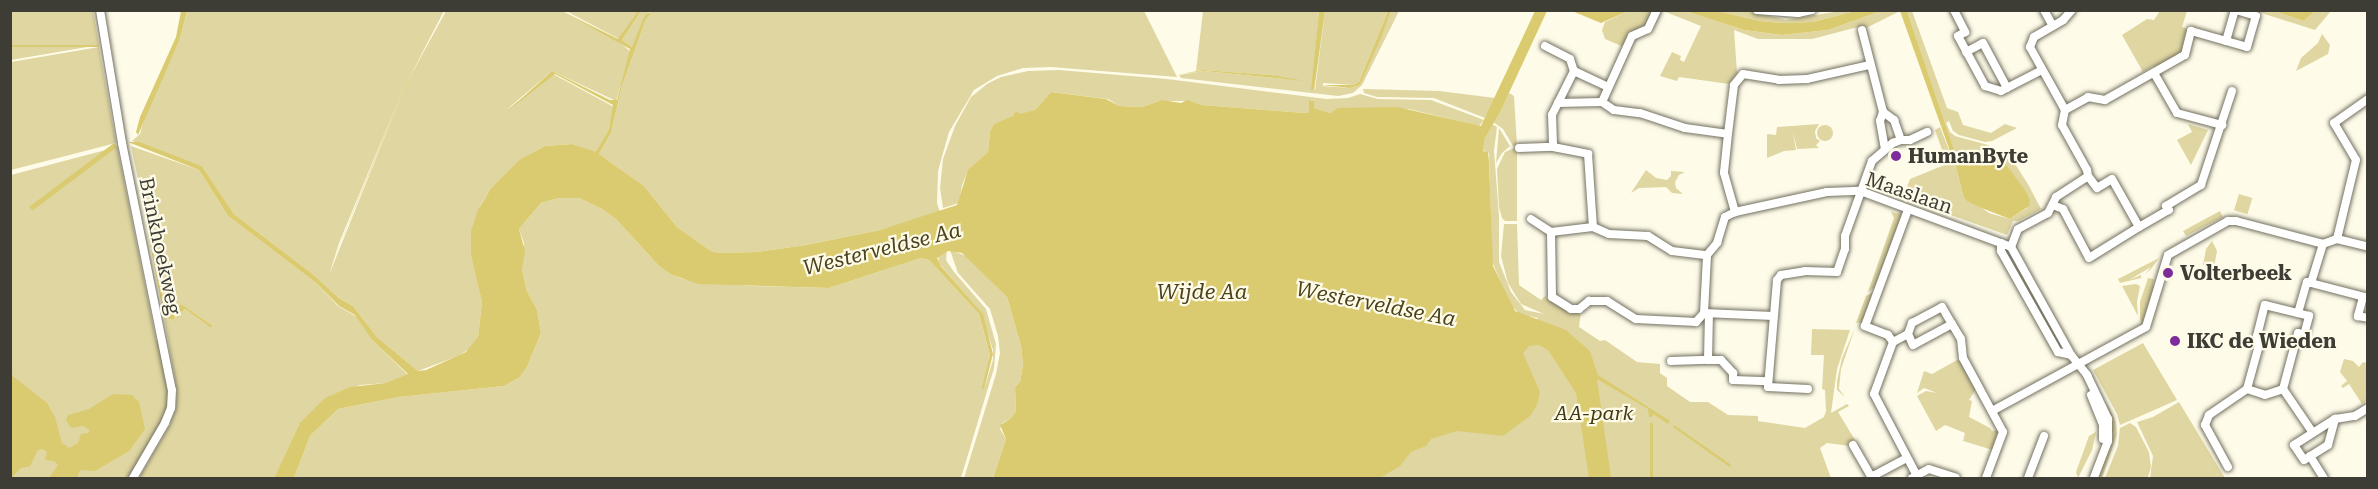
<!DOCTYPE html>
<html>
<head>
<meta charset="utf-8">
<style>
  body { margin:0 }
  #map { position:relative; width:2378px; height:489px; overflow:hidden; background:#fefbe9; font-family:"Roboto Serif",serif }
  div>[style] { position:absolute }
  .green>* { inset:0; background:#dfd6a1; transform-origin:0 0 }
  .round { border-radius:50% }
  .water>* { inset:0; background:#dbcb70; transform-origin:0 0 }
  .roads { filter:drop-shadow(0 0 2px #737060) drop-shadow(0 0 2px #737060) }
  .minor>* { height:8px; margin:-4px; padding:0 4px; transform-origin:4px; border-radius:4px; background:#fff }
  .dots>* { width:16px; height:16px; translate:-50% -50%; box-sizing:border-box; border:3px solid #fefbe9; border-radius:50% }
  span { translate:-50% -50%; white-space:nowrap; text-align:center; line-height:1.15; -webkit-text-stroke:4.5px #fefbe9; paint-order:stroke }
  .poi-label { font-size:20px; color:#3d3c35; font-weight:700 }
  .left { translate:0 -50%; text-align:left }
  .street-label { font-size:20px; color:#3d3c35 }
  .park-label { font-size:20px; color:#413a13; font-style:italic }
  .water-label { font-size:21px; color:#49421b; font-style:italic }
  .frame { position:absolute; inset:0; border:12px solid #3d3c35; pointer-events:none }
</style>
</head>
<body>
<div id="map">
  <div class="green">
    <i style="clip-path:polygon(11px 11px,93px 11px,99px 45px,11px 60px)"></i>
    <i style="clip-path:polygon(187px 11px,444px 11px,405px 84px,339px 243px,329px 275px,406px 84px,446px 11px,562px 11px,618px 41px,631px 52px,616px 101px,552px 71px,504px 112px,553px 74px,614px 107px,609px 129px,596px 153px,572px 144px,545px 146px,520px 159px,491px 188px,480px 206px,475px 267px,482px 302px,478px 337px,471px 348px,458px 356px,418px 371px,377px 337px,353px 306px,339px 298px,314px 275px,234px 214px,202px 166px,132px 141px,140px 134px,145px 116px,180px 39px)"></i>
    <i style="clip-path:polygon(566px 11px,638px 11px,619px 39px)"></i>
    <i style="clip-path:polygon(641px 11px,650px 11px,632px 47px,622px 40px)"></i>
    <i style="clip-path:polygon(654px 11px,1144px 11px,1177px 77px,1051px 67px,1023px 68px,997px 76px,974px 90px,949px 132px,938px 171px,937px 203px,940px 212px,880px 230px,806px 245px,756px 252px,719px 253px,711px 251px,677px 227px,644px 186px,599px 154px,611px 133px,622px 86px,646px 19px)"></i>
    <i style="clip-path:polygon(1203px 11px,1319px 11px,1312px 91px,1315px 90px,1325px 11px,1388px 11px,1359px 82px,1353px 85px,1323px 83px,1323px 86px,1350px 88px,1360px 85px,1391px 11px,1399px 11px,1362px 85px,1353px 93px,1338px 96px,1181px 78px,1179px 75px,1204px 71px,1285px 79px,1271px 75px,1203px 70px,1196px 71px)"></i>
    <i style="clip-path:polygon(1628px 11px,1655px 11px,1647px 27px,1624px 47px,1605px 39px,1602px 30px,1605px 22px)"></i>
    <i style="clip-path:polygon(1663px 11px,1685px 11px,1744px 30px,1782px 35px,1828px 30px,1881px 11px,1900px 11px,1866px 28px,1858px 27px,1812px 39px,1758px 39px,1734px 30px,1737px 73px,1729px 84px,1679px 77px,1677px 81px,1660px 76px,1672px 52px,1681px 56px,1680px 60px,1684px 62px,1701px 26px)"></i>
    <i style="clip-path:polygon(1717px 11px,1747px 11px,1786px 20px,1840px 11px,1855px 11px,1813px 22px,1784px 23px,1760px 21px)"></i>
    <i style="clip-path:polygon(1907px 11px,1912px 11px,1947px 108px,1958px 112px,1963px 125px,1991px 133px,2005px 124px,2017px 128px,1992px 141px,1985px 142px,1959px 135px,1953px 131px,1949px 121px,1946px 123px,1950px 132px,1955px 136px,1988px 145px,2012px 159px,2029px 186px,2041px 209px,2018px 221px,2013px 221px,2007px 235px,1903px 198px,1910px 179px,1947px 164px,1935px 130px,1940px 127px,1957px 171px,1963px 195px,1989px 213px,2010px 219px,2027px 208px,2029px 198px,2005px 163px,1963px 157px,1954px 151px)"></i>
    <i style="clip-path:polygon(2160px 11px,2187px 11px,2182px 27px,2188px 29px,2181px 53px,2155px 68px,2153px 66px,2143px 72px,2122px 35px,2147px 19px,2154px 20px)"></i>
    <i style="clip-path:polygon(2255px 11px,2274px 11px,2304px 21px,2315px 11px,2331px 11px,2315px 30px)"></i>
    <i style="clip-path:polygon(2322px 34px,2330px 45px,2328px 54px,2296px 71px,2301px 58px,2318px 43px)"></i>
    <i style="clip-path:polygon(99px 47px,116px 143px,11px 170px,11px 62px)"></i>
    <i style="clip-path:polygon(1059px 70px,1167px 79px,1327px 99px,1348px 98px,1360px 94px,1378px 99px,1431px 100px,1484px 120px,1479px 126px,1409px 109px,1337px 108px,1330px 113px,1314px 108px,1314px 101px,1310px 100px,1309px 112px,1305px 113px,1202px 105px,1189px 101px,1159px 101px,1142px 107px,1119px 106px,1108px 99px,1051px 92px,1035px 110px,994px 124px,990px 131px,988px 152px,968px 171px,962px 185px,959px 203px,943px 208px,940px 188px,943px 159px,955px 126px,971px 97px,987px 84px,1001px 77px,1028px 71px)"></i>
    <i style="clip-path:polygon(1363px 89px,1439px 91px,1495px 98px,1485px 118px,1434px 98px,1377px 97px,1364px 93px)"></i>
    <i style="clip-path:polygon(1509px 93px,1514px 96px,1517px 146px,1513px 146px,1503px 129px,1493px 122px)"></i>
    <i style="clip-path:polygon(1492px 124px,1497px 127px,1494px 151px,1499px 216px,1499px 262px,1511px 292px,1525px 310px,1544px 314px,1521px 304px,1508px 283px,1501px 256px,1504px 224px,1517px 224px,1519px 285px,1541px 300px,1545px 296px,1570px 313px,1581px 312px,1579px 327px,1600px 341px,1605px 340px,1637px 362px,1660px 364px,1660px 373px,1667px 378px,1667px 386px,1690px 402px,1708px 402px,1728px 415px,1758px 416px,1758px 421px,1805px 428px,1824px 417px,1826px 411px,1825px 390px,1822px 389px,1824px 355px,1811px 355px,1812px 329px,1850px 330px,1837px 369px,1831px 413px,1847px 404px,1849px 406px,1838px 412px,1855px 440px,1848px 444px,1850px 446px,1827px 443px,1820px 448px,1831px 478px,1366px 478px,1522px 354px,1538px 318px,1520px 314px,1510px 305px,1492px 261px,1489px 153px,1483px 150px,1485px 138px)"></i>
    <i style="clip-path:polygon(1819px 124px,1815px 131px,1816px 138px,1820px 141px,1816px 145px,1819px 148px,1797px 149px,1793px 132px,1796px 150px,1784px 151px,1767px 158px,1767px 134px,1776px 135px,1777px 127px)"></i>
    <i style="clip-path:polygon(2188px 124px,2208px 130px,2191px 165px,2177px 140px,2192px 132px)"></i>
    <i class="round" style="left:1817px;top:125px;width:16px;height:16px"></i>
    <i style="clip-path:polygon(1499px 128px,1510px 146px,1502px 153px,1496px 163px)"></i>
    <i style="clip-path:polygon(131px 146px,199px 170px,228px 216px,316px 283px,338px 306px,359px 318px,373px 341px,408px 375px,386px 383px,360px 385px,332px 395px,300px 424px,274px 478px,139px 478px,170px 425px,176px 407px,177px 391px,164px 317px,172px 320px,185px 309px,211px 328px,213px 326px,183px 305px,168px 305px,164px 300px)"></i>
    <i style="clip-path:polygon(117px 147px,156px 340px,160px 341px,170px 395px,167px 413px,129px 478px,11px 478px,11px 175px)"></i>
    <i style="clip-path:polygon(1517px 147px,1517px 221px,1505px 221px,1502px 218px,1499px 207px,1497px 169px,1505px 152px)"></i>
    <i style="clip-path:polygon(1646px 170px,1656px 178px,1667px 180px,1671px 176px,1671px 171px,1685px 172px,1679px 175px,1675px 182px,1676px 188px,1683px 194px,1672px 193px,1666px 187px,1639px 188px,1631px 193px)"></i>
    <i style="left:2239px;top:194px;width:14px;height:17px;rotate:17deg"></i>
    <i style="clip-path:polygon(559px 198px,579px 198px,602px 209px,616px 219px,660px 267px,672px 275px,683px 279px,750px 286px,829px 288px,921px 258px,929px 260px,979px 314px,990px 355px,984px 389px,993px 360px,993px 350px,981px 312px,939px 263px,938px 256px,947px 251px,946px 260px,954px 272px,986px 309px,996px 344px,994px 368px,961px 478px,294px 478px,310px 436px,338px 409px,399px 397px,504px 386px,520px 377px,527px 367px,541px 333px,537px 310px,527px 291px,522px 270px,524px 243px,519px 229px,541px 203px)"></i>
    <i style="clip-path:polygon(2220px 211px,2223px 217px,2186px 236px,2183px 231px)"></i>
    <i style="clip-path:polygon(1891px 212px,1901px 214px,1902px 219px,1874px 288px,1868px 292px,1894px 218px)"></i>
    <i style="clip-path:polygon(2212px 241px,2217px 251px,2214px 267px,2203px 265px,2206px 249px)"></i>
    <i style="clip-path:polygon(950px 250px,966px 256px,1007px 297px,1021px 346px,1023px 365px,1020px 382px,1015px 387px,1016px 411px,1010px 419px,1002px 423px,1000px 429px,1006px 439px,993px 478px,964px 478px,996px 374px,1000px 353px,998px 336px,990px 309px,958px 273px)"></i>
    <i style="clip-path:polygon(2159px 258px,2151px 269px,2145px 274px,2151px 267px,2129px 280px,2141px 275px,2141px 278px,2120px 283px,2118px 279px)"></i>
    <i style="clip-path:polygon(2148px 278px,2154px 279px,2153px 285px,2155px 286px,2143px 325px,2140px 319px,2140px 302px)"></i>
    <i style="clip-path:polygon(2136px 284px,2140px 286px,2137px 302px,2138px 316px,2122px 286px)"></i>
    <i style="clip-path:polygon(1872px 293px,1874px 294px,1864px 322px,1856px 323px,1866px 296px)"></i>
    <i style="clip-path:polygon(1855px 328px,1841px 369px,1839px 389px,1845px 397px,1837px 390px,1837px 381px,1842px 358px)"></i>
    <i style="clip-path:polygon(2143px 343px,2177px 400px,2120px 425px,2117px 414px,2093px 370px)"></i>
    <i style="clip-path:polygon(1959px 359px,1976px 389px,1969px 400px,1972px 401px,1969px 417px,1990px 428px,1992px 431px,1999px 430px,1993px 450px,1963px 441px,1965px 433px,1945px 425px,1936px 431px,1917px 396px,1926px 391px,1937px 393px,1924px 388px,1917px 393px,1924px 371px,1932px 374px)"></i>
    <i style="clip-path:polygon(2344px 359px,2353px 361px,2359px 367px,2363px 362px,2367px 363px,2367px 400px,2362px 404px,2349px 384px,2343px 388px,2341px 386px,2347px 381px,2340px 372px)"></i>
    <i style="clip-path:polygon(2179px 402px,2225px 478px,2150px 478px,2153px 456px,2137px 422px,2153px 417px)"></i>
    <i style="clip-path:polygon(2107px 403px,2116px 422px,2117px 435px,2102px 478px,2098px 478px,2113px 436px)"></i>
    <i style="clip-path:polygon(2130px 423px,2136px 427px,2149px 452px,2151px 467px,2148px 477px,2105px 478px,2118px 446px,2120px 428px)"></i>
    <i style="clip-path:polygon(2096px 432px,2092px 450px,2078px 478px,2076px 472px,2089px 436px)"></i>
  </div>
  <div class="water">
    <i style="clip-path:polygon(444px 10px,406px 84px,327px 276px,405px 84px)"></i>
    <i style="clip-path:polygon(181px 11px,187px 11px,180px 39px,138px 135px,136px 132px,140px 117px,176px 37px)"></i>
    <i style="clip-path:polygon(562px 11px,618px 39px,638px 11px,641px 11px,622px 40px,632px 47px,645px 15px,654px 11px,646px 19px,622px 86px,611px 133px,599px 154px,644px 186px,677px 227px,711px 251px,719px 253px,756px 252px,806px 245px,880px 230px,957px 205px,968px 170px,988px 152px,990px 131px,994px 124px,1013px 116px,1016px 111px,1020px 114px,1035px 110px,1051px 92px,1106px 99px,1119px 106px,1142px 107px,1162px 100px,1181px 103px,1187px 100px,1202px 105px,1305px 113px,1309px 112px,1309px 100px,1314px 101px,1314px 108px,1330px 113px,1337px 108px,1397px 107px,1481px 126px,1535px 11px,1547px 11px,1501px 110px,1485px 138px,1483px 151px,1488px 152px,1489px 162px,1493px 266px,1515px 311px,1566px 330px,1590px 351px,1598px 375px,1670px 421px,1668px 424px,1653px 414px,1652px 417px,1649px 417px,1648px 409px,1597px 379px,1611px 478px,1589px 478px,1576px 393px,1548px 350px,1539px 345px,1529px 346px,1523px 353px,1540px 392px,1537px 405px,1530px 416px,1503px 436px,1457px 431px,1431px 439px,1426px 446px,1411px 452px,1400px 466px,1380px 478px,993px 478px,1006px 439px,1000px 425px,1010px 419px,1016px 411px,1015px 387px,1020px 382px,1023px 365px,1021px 346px,1007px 297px,962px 253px,948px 251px,937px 258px,941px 266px,983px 314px,993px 354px,984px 389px,982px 388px,990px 355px,979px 314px,929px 260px,921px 258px,829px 288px,699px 284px,672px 275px,660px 267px,616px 219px,602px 209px,579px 198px,559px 198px,541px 203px,519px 229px,525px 251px,522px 270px,527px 291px,537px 310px,541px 333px,527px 367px,520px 377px,504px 386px,399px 397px,338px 409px,310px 436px,294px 478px,274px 478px,300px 423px,325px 398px,350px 387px,386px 383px,408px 374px,373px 341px,355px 315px,339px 306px,316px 283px,228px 216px,199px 170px,128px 142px,139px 142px,202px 166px,234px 214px,314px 275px,339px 298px,353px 306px,377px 337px,418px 371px,426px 370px,466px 352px,478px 337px,482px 302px,471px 254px,471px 231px,478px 210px,491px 188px,520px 159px,545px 146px,572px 144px,596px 152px,609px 129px,613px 105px,555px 74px,504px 114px,552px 71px,610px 100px,617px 100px,630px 49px)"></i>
    <i style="clip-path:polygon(1319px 11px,1325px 11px,1314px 91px,1311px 90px)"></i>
    <i style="clip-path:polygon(1388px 11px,1391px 11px,1380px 40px,1360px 85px,1350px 88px,1322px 85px,1353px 85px,1359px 82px)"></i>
    <i style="clip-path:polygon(1572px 11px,1628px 11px,1601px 23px)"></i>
    <i style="clip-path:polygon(1685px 11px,1717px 11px,1760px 21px,1784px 23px,1813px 22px,1855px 11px,1881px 11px,1828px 30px,1782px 35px,1744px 30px)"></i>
    <i style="clip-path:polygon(1900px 11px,1907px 11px,1955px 153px,1963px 157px,2005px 163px,2025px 190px,2030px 200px,2029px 206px,2010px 219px,1979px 207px,1967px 201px,1963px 195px,1957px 171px)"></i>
    <i style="clip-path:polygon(2274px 11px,2315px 10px,2315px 11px,2304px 21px)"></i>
    <i style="left:99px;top:45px;width:2px;height:89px;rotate:90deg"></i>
    <i style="clip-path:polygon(1203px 70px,1271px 75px,1305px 81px,1204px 71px,1181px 74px)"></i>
    <i style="left:114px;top:143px;width:5px;height:106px;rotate:53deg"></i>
    <i style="clip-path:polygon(140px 192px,164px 301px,168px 305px,183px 305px,213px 326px,211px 328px,185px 309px,172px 320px,164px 317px)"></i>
    <i style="clip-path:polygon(10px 374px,47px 403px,55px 417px,62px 443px,69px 448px,78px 443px,81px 434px,88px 433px,90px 430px,83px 426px,71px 428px,66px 420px,68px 415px,89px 409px,113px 394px,132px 395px,139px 402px,145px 429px,129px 451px,95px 471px,80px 470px,77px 478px,49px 478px,58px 465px,54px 461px,45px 460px,47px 452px,42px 449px,38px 450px,30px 466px,21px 468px,11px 478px)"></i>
    <i style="left:1650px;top:423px;width:3px;height:55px"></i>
    <i style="clip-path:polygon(1674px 425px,1730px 464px,1731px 468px,1673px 427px)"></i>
  </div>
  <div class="roads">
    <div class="minor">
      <i style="left:100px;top:10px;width:135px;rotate:80.6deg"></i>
      <i style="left:122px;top:143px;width:252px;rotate:78.6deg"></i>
      <i style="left:172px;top:390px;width:18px;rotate:93deg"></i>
      <i style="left:171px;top:408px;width:16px;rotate:112deg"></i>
      <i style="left:165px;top:423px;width:64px;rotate:120.2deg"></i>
      <i style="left:1757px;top:10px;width:41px;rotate:4.2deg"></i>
      <i style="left:1798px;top:13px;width:14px;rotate:-12deg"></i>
      <i style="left:1954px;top:10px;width:25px;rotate:63deg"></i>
      <i style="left:1965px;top:32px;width:8px;rotate:150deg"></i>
      <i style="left:1958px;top:36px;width:57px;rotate:61.6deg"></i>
      <i style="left:1985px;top:86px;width:17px;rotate:17deg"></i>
      <i style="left:2001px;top:91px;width:46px;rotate:-27.1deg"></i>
      <i style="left:2044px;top:10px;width:18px;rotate:61deg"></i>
      <i style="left:1862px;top:30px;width:85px;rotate:75.6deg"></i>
      <i style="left:1883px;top:112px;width:9px;rotate:108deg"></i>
      <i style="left:1880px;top:121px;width:27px;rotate:80deg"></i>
      <i style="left:2226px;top:41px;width:32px;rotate:-74deg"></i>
      <i style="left:1545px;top:46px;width:28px;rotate:27deg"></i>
      <i style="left:1570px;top:59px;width:13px;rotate:72deg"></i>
      <i style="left:1574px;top:71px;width:49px;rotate:116.6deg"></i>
      <i style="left:1552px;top:115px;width:32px;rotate:88deg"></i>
      <i style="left:1966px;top:52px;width:19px;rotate:-28deg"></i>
      <i style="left:1983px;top:43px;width:51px;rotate:61.9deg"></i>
      <i style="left:1574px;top:71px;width:38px;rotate:25deg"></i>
      <i style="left:2154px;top:73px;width:46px;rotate:60.1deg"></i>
      <i style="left:2177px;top:113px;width:47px;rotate:14.9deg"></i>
      <i style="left:1602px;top:102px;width:14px;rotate:34deg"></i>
      <i style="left:1614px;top:110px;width:26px;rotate:7deg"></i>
      <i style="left:1640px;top:113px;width:47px;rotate:18.4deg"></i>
      <i style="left:1685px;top:128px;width:43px;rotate:7.9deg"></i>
      <i style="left:1728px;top:134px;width:39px;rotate:96deg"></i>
      <i style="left:1724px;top:173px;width:41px;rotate:74.2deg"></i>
      <i style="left:1558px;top:103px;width:44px;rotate:-1.3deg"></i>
      <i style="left:1602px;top:102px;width:72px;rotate:-65.6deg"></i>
      <i style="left:1632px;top:36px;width:17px;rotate:-24deg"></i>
      <i style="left:1648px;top:29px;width:21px;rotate:-65deg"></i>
      <i style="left:2065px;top:110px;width:72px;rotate:-119.1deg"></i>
      <i style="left:2030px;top:47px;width:11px;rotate:-68deg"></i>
      <i style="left:2034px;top:37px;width:34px;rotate:-30deg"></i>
      <i style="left:2063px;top:20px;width:13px;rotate:-48deg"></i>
      <i style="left:1883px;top:112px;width:14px;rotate:36deg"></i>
      <i style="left:1894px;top:120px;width:21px;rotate:71deg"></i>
      <i style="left:1728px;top:134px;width:49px;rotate:-83deg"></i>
      <i style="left:1734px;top:85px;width:14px;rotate:-51deg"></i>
      <i style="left:1743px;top:74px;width:36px;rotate:9deg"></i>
      <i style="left:1779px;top:80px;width:28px;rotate:-2deg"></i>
      <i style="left:1807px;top:79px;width:64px;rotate:-12.7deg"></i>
      <i style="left:1519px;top:148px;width:34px;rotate:-2deg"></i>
      <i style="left:1553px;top:147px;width:36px;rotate:11deg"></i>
      <i style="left:1588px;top:154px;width:73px;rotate:86.1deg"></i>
      <i style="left:2088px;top:176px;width:15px;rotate:53deg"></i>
      <i style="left:2097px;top:188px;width:17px;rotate:-31deg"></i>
      <i style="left:2112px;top:179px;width:55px;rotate:60.6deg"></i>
      <i style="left:2139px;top:227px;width:34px;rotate:-30deg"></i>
      <i style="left:2169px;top:210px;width:5px;rotate:-127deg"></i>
      <i style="left:2166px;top:206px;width:41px;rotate:-31deg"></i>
      <i style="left:2201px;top:185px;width:99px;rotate:-71.7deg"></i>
      <i style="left:2053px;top:205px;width:11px;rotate:22deg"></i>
      <i style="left:2063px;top:209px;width:55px;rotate:62deg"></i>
      <i style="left:2089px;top:258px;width:59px;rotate:-31.8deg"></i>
      <i style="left:1531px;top:219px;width:24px;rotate:33deg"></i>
      <i style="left:1551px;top:232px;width:42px;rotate:-6.8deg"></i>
      <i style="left:1593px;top:227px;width:17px;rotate:24deg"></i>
      <i style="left:1609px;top:234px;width:39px;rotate:3deg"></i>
      <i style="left:1648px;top:236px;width:28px;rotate:32deg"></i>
      <i style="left:1672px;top:251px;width:35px;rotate:7deg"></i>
      <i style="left:1551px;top:232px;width:65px;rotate:89.1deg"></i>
      <i style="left:1552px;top:297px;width:22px;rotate:32deg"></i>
      <i style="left:1571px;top:309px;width:8px"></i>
      <i style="left:1579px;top:309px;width:13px;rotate:-39deg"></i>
      <i style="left:1589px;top:301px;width:18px"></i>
      <i style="left:1607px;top:301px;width:34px;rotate:32deg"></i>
      <i style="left:1636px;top:319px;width:60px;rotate:2.9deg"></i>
      <i style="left:1696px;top:322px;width:12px;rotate:-48deg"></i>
      <i style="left:1704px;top:313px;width:69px;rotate:2.5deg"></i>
      <i style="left:2337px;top:239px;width:81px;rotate:-76.5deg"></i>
      <i style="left:2356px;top:160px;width:43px;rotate:-120.7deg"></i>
      <i style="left:2334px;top:123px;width:42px;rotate:-35.2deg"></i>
      <i style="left:2001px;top:243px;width:8px;rotate:90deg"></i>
      <i style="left:2001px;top:251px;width:116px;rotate:60.6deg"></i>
      <i style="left:2058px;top:352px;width:13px;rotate:13deg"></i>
      <i style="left:2011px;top:247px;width:19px;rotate:-69deg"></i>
      <i style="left:2018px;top:229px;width:34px;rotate:-28deg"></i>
      <i style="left:2048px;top:213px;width:18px;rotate:-63deg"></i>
      <i style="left:2056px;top:197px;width:38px;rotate:-33deg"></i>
      <i style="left:2088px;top:176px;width:6px;rotate:-99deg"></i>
      <i style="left:2087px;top:170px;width:51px;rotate:-119.1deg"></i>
      <i style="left:2062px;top:125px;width:15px;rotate:-79deg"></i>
      <i style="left:2065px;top:110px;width:26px;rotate:-29deg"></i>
      <i style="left:2088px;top:97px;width:17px;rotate:10deg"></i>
      <i style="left:2105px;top:100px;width:87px;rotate:-29.5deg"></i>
      <i style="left:2181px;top:57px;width:4px;rotate:-27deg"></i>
      <i style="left:2185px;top:55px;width:25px;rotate:-76deg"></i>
      <i style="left:2191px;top:31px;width:58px;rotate:15.9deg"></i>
      <i style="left:2247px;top:47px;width:32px;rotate:-74deg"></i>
      <i style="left:2256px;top:16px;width:21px;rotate:-163deg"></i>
      <i style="left:2311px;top:283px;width:59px;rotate:14.7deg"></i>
      <i style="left:2311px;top:283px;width:41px;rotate:-72.9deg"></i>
      <i style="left:2363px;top:297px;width:20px;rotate:105deg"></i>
      <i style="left:2358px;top:316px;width:10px;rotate:11deg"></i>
      <i style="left:1704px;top:313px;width:58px;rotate:-87deg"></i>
      <i style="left:1707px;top:255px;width:16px;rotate:-50deg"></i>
      <i style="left:1717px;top:243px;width:27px;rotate:-73deg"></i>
      <i style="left:1725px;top:217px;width:11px;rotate:-27deg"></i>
      <i style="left:1735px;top:212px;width:94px;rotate:-12.3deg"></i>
      <i style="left:1827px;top:192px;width:33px;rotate:-2deg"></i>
      <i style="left:1860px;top:191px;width:161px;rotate:20.3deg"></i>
      <i style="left:2011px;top:247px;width:124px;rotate:60.9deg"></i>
      <i style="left:2071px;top:355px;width:26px;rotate:51deg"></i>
      <i style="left:2087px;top:375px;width:49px;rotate:64.5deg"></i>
      <i style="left:2108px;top:419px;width:22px;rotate:90deg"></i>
      <i style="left:2108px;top:441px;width:40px;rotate:111deg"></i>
      <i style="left:1952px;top:324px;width:44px;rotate:151.7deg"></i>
      <i style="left:1913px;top:345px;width:12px;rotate:-114deg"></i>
      <i style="left:1908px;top:334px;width:12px;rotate:-70deg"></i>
      <i style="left:1912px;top:323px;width:34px;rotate:-28deg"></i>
      <i style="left:1942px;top:307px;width:20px;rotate:60deg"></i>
      <i style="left:1952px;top:324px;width:17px;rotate:59deg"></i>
      <i style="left:1961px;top:339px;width:19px;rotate:84deg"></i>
      <i style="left:1963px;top:358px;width:84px;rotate:61.6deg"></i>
      <i style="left:2003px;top:432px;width:49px;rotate:110.3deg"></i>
      <i style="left:1908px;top:334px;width:17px;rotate:152deg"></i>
      <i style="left:1893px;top:342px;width:55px;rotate:110.1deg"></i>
      <i style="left:1874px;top:394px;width:93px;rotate:62.3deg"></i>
      <i style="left:1893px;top:342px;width:9px;rotate:-126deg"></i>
      <i style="left:1888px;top:335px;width:25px;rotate:-159deg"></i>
      <i style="left:1865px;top:326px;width:124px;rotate:-69.7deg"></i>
      <i style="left:1708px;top:360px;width:13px"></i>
      <i style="left:1721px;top:360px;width:18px;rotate:47deg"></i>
      <i style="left:1733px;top:373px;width:7px;rotate:90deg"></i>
      <i style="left:1733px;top:380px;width:35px;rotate:2deg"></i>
      <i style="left:1671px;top:361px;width:37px;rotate:-2deg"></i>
      <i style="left:1708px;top:360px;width:46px;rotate:-88.8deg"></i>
      <i style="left:1808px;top:389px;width:40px;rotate:-177.1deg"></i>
      <i style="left:1768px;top:387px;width:107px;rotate:-85.2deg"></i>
      <i style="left:1777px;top:280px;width:6px;rotate:-51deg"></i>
      <i style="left:1781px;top:275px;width:24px;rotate:-9deg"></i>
      <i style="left:1805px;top:271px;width:32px;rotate:2deg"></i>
      <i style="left:1837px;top:272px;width:24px;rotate:-71deg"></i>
      <i style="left:1845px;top:249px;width:13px;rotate:-90deg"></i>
      <i style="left:1845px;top:236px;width:80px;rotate:-70.2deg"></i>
      <i style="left:1872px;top:161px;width:28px;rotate:-41deg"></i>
      <i style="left:1893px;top:143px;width:9px;rotate:-21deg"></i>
      <i style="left:1901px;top:140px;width:9px"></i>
      <i style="left:1910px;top:140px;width:19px;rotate:-25deg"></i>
      <i style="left:2247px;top:389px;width:19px;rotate:18deg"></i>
      <i style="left:2265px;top:395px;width:19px;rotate:-18deg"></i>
      <i style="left:2283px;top:389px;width:58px;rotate:-75deg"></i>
      <i style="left:2298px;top:333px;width:6px;rotate:18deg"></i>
      <i style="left:2304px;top:335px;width:20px;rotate:-75deg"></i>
      <i style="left:2309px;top:316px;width:11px;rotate:-165deg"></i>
      <i style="left:2283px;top:389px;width:53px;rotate:55.7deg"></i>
      <i style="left:2091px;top:395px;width:31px;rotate:68deg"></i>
      <i style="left:2103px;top:424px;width:15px;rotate:90deg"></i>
      <i style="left:1992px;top:411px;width:175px;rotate:-28.6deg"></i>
      <i style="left:2146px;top:327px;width:75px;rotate:-73deg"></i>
      <i style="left:2168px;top:255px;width:69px;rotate:-29.5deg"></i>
      <i style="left:2228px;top:221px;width:8px"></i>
      <i style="left:2236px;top:221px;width:90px;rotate:14.8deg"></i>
      <i style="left:2323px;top:244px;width:15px;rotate:-20deg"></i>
      <i style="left:2337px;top:239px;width:32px;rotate:14deg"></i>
      <i style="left:2335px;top:419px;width:27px;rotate:105deg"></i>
      <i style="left:2328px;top:445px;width:28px;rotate:148deg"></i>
      <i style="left:2304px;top:460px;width:18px;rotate:-124deg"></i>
      <i style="left:2294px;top:445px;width:49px;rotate:-32.4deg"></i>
      <i style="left:2335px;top:419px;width:20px;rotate:-9deg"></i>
      <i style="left:2355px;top:416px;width:15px;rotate:-32deg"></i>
      <i style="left:1853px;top:445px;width:38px;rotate:60deg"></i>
      <i style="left:2310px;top:456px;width:26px;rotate:58deg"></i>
      <i style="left:2228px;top:467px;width:48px;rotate:-118.7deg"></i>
      <i style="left:2205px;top:425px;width:11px;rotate:-68deg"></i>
      <i style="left:2209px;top:415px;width:46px;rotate:-34.4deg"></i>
      <i style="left:2247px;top:389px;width:46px;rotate:-74.7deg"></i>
      <i style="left:2259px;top:345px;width:9px;rotate:-103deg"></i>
      <i style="left:2257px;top:336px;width:32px;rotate:-76deg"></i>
      <i style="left:2265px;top:305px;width:34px;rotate:14deg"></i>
      <i style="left:2298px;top:313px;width:32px;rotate:-74deg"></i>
      <i style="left:2307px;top:282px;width:4px;rotate:14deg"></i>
      <i style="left:1871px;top:477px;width:40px;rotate:-28deg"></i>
      <i style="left:1912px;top:478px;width:19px;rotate:-28deg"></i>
      <i style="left:1929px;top:469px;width:28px;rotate:18deg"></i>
      <i style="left:2028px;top:478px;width:45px;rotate:-69.1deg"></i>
    </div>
  </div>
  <div class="dots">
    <i style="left:1896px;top:156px;background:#7e2c9c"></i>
    <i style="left:2168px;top:273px;background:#7e2c9c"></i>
    <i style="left:2175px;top:341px;background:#7e2c9c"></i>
  </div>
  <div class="poi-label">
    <span class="left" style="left:1908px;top:156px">HumanByte</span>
    <span class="left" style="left:2180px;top:273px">Volterbeek</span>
    <span class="left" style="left:2187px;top:341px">IKC de Wieden</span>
  </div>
  <div class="street-label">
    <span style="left:1909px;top:193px;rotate:19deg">Maaslaan</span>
    <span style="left:160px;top:246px;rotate:78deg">Brinkhoekweg</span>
  </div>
  <div class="park-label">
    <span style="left:1594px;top:413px">AA-park</span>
  </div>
  <div class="water-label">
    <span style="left:882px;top:249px;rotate:-14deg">Westerveldse Aa</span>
    <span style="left:1202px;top:292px">Wijde Aa</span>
    <span style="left:1376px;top:304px;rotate:11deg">Westerveldse Aa</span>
  </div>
  <div class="frame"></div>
</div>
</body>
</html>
